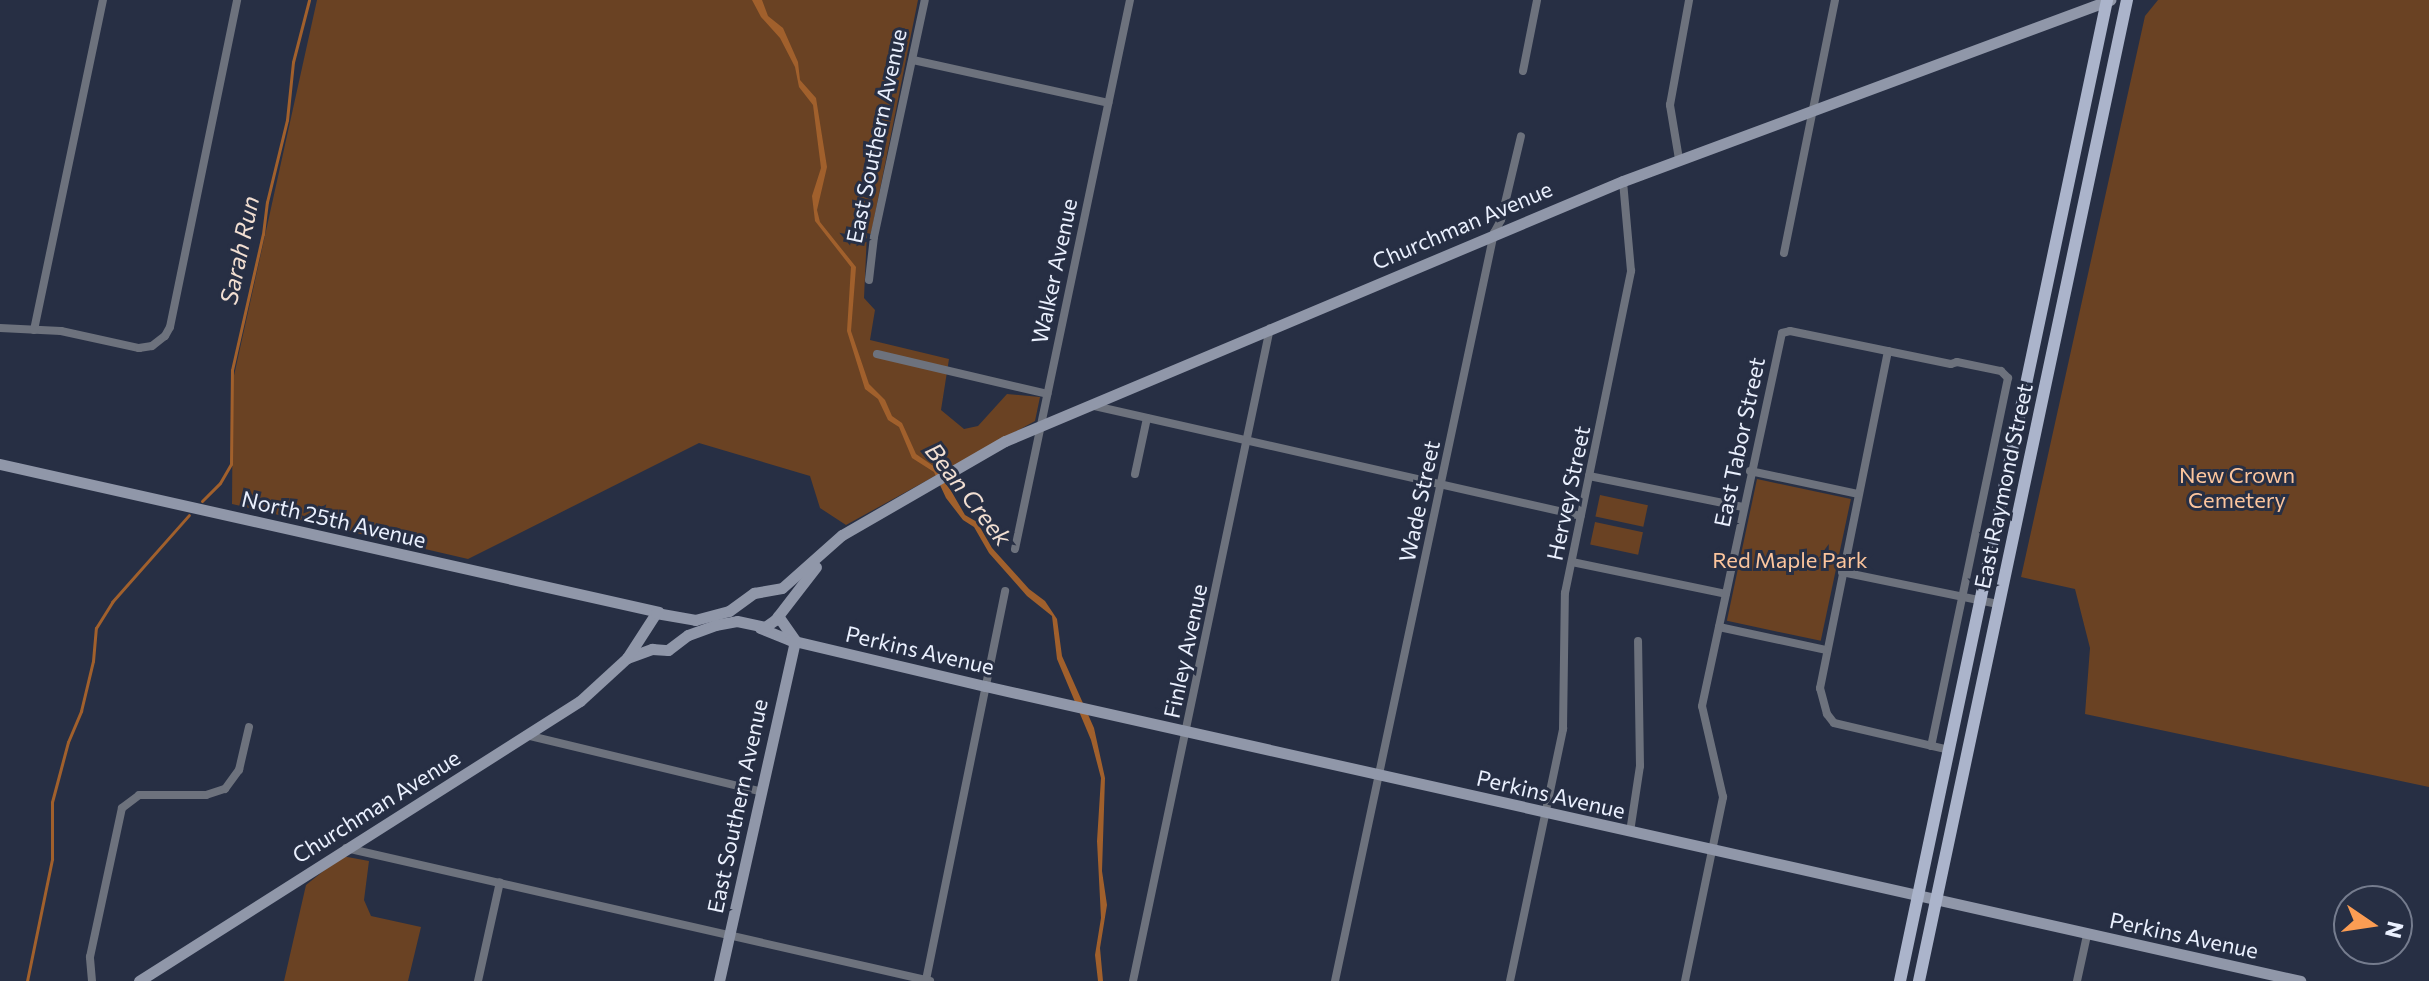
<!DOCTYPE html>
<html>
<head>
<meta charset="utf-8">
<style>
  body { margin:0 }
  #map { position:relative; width:2429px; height:981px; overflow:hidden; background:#272f44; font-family:Commissioner,sans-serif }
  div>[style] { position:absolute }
  .green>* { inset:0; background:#6a4223; transform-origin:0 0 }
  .water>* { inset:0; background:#a1602c }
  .stream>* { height:3px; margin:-1.5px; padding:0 1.5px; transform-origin:1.5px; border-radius:1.5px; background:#a1602c }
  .street>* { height:8px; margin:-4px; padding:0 4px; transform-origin:4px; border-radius:4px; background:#6d727d }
  .secondary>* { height:11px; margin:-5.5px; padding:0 5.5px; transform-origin:5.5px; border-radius:5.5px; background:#9097a9 }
  .primary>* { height:12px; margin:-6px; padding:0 6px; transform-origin:6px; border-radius:6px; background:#abb4cb }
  span { translate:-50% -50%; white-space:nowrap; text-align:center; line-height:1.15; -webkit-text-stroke:6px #272f44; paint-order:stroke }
  .street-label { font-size:22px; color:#eaf0fe }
  .park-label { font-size:22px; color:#fcc59d }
  .water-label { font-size:24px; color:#f2dfd2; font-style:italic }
  .north { position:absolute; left:2333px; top:885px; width:80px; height:80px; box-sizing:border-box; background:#272f44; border:2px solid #757c8e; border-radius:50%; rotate:103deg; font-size:22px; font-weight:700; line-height:32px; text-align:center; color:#eaf0fe }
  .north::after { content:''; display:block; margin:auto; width:28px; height:36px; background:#fc9d53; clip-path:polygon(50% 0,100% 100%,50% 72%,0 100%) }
</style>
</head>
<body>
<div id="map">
  <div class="green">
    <i style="clip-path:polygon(317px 0,918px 0,871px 234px,867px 233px,864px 298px,875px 310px,870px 340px,949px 359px,941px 410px,964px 429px,978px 426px,1007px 394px,1040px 397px,1035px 421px,846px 525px,820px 508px,810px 476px,699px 443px,468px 559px,232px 504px,233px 380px)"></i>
    <i style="clip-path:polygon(2158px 0,2429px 0,2429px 787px,2085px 714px,2090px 648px,2075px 589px,2021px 577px,2145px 16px)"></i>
    <i style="left:1757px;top:479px;width:96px;height:145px;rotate:12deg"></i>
    <i style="left:1600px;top:495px;width:49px;height:22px;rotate:12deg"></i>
    <i style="left:1595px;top:522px;width:49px;height:23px;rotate:12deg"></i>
    <i style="clip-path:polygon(342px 856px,369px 861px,364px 900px,371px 916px,421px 927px,408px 981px,284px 981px,306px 885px)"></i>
  </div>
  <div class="water">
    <i style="clip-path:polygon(752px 0,762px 0,768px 16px,783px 28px,798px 62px,800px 80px,816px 98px,827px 167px,817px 210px,820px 222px,856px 267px,851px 331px,869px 384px,885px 400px,892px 416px,902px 423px,916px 454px,939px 470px,965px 515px,977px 522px,992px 548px,1029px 589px,1045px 601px,1057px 619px,1062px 656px,1094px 728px,1105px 778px,1102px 871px,1107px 905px,1100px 948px,1103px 981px,1098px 981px,1095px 955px,1101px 918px,1097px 841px,1101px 778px,1091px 740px,1057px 659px,1052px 616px,1027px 596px,989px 553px,974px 527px,963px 520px,946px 498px,934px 472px,912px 458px,899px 427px,888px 420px,878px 399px,865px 389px,847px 331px,851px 267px,815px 221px,812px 196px,821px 168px,813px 105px,799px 87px,795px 67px,780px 38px,761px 17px)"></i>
  </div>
  <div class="stream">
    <i style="left:202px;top:501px;width:25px;rotate:-45deg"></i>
    <i style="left:220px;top:483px;width:22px;rotate:-60deg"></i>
    <i style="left:231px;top:464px;width:94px;rotate:-89.4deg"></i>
    <i style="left:232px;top:370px;width:139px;rotate:-77.2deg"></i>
    <i style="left:263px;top:234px;width:32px;rotate:-83deg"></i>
    <i style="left:267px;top:202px;width:84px;rotate:-76.3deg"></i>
    <i style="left:287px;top:120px;width:58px;rotate:-84.1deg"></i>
    <i style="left:293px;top:62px;width:64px;rotate:-75.5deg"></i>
    <i style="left:27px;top:981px;width:125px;rotate:-78.4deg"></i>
    <i style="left:52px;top:859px;width:57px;rotate:-90deg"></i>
    <i style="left:52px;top:802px;width:62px;rotate:-75.1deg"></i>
    <i style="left:68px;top:742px;width:34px;rotate:-67deg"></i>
    <i style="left:81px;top:711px;width:51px;rotate:-76.5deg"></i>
    <i style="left:93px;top:661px;width:33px;rotate:-85deg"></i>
    <i style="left:96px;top:628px;width:31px;rotate:-58deg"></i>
    <i style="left:112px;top:602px;width:116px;rotate:-48.5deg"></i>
  </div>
  <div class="street">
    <i style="left:913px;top:60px;width:200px;rotate:12.4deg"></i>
    <i style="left:1523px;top:71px;width:72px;rotate:-78.8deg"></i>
    <i style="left:1679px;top:159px;width:55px;rotate:-99.5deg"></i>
    <i style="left:1670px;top:105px;width:107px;rotate:-79.7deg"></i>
    <i style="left:1784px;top:253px;width:258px;rotate:-78.6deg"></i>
    <i style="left:869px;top:280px;width:43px;rotate:-83.4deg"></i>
    <i style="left:874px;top:237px;width:242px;rotate:-77.9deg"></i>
    <i style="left:0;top:328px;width:61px;rotate:2.8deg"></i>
    <i style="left:61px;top:331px;width:80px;rotate:12.3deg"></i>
    <i style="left:139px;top:348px;width:13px;rotate:-9deg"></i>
    <i style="left:152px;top:346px;width:16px;rotate:-38deg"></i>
    <i style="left:165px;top:336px;width:10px;rotate:-61deg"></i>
    <i style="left:170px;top:327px;width:334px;rotate:-78.4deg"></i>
    <i style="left:34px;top:330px;width:337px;rotate:-78.2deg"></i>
    <i style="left:1888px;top:351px;width:344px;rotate:101.4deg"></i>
    <i style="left:1820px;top:688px;width:27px;rotate:75deg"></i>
    <i style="left:1827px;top:714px;width:11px;rotate:52deg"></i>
    <i style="left:1834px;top:723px;width:118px;rotate:13.2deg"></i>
    <i style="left:877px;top:354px;width:175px;rotate:13.2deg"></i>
    <i style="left:1090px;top:405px;width:503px;rotate:12.74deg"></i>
    <i style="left:1750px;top:471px;width:110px;rotate:12deg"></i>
    <i style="left:1135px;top:474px;width:57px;rotate:-77.9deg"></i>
    <i style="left:1589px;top:476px;width:157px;rotate:11.4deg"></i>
    <i style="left:1015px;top:549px;width:561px;rotate:-78.17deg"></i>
    <i style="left:1572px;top:562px;width:157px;rotate:11.7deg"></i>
    <i style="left:1842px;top:572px;width:159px;rotate:11.6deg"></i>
    <i style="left:1719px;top:627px;width:109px;rotate:12.1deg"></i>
    <i style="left:526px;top:735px;width:240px;rotate:13.5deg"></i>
    <i style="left:1630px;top:832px;width:67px;rotate:-81.4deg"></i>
    <i style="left:1640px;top:766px;width:125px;rotate:-90.9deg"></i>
    <i style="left:346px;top:848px;width:599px;rotate:12.83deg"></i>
    <i style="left:926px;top:980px;width:397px;rotate:-78.5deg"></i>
    <i style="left:92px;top:981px;width:24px;rotate:-95deg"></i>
    <i style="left:90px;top:957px;width:152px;rotate:-77.9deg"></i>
    <i style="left:122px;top:808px;width:21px;rotate:-37deg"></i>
    <i style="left:139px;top:795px;width:67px"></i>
    <i style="left:206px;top:795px;width:20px;rotate:-18deg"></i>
    <i style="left:225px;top:789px;width:24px;rotate:-54deg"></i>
    <i style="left:239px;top:770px;width:44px;rotate:-76.9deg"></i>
    <i style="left:478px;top:981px;width:101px;rotate:-77.5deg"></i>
    <i style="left:1133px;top:981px;width:667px;rotate:-78.15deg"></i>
    <i style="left:1335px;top:981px;width:765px;rotate:-78deg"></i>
    <i style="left:1494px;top:233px;width:15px;rotate:-62deg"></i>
    <i style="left:1501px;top:220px;width:86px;rotate:-76.6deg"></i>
    <i style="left:1510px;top:981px;width:258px;rotate:-78.1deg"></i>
    <i style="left:1563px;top:729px;width:136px;rotate:-89.2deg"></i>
    <i style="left:1565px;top:593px;width:329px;rotate:-78.4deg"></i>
    <i style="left:1631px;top:271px;width:90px;rotate:-95.1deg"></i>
    <i style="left:1685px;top:981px;width:188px;rotate:-78.3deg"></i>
    <i style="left:1723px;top:797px;width:93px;rotate:-103deg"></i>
    <i style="left:1702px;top:706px;width:381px;rotate:-77.9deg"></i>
    <i style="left:1782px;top:333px;width:8px;rotate:-14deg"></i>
    <i style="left:1790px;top:331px;width:164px;rotate:11.6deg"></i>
    <i style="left:1951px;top:364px;width:6px;rotate:-18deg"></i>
    <i style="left:1957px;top:362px;width:45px;rotate:11.6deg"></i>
    <i style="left:2001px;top:371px;width:10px;rotate:45deg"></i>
    <i style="left:2008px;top:378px;width:376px;rotate:101.8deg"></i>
    <i style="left:2077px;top:981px;width:47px;rotate:-77.7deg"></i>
  </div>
  <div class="secondary">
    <i style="left:0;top:464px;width:675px;rotate:12.66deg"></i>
    <i style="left:778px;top:616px;width:29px;rotate:55deg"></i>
    <i style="left:760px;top:628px;width:32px;rotate:22deg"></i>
    <i style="left:790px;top:640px;width:200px;rotate:13.3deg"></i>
    <i style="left:985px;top:686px;width:1348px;rotate:12.64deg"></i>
    <i style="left:627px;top:658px;width:27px;rotate:-20deg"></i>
    <i style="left:652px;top:649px;width:16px;rotate:4deg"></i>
    <i style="left:668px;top:650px;width:25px;rotate:-37deg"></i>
    <i style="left:688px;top:635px;width:29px;rotate:-20deg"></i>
    <i style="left:715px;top:625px;width:22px;rotate:-10deg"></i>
    <i style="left:737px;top:621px;width:29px;rotate:12deg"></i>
    <i style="left:765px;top:627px;width:12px;rotate:-35deg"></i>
    <i style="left:775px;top:620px;width:67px;rotate:-52.3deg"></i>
    <i style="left:139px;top:981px;width:522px;rotate:-32.41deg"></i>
    <i style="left:580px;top:701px;width:64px;rotate:-42.5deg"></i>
    <i style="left:627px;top:658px;width:54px;rotate:-57.2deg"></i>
    <i style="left:656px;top:613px;width:40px;rotate:10deg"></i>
    <i style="left:695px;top:620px;width:35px;rotate:-15deg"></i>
    <i style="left:729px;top:611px;width:31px;rotate:-36deg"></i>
    <i style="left:754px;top:593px;width:28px;rotate:-10deg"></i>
    <i style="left:782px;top:588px;width:80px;rotate:-41.5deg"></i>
    <i style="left:842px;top:535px;width:188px;rotate:-30deg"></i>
    <i style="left:1005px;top:441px;width:670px;rotate:-22.82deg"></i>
    <i style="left:1623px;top:181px;width:520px;rotate:-20.39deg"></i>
    <i style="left:719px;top:981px;width:349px;rotate:-77.4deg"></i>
  </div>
  <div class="primary">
    <i style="left:1900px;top:981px;width:1003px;rotate:-78.08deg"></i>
    <i style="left:1919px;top:981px;width:1003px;rotate:-78.03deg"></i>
  </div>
  <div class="street-label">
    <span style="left:876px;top:136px;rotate:-78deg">East Southern Avenue</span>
    <span style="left:1462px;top:225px;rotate:-23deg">Churchman Avenue</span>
    <span style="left:1054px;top:271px;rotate:-78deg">Walker Avenue</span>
    <span style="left:1739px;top:442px;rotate:-78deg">East Tabor Street</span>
    <span style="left:2003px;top:486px;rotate:-78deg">East Raymond Street</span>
    <span style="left:1568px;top:493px;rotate:-78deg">Hervey Street</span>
    <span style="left:1419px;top:501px;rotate:-78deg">Wade Street</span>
    <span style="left:334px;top:519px;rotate:13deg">North 25th Avenue</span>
    <span style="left:920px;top:650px;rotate:13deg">Perkins Avenue</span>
    <span style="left:1185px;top:651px;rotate:-78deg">Finley Avenue</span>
    <span style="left:1551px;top:794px;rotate:13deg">Perkins Avenue</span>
    <span style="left:376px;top:806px;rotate:-32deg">Churchman Avenue</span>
    <span style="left:737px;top:806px;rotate:-78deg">East Southern Avenue</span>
    <span style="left:2184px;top:935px;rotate:12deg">Perkins Avenue</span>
  </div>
  <div class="park-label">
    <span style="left:2237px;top:487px">New Crown<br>Cemetery</span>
    <span style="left:1790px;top:560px">Red Maple Park</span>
  </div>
  <div class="water-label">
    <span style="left:239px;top:250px;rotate:-78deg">Sarah Run</span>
    <span style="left:969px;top:494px;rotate:52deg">Bean Creek</span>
  </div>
  <div class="north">N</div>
</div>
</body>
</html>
